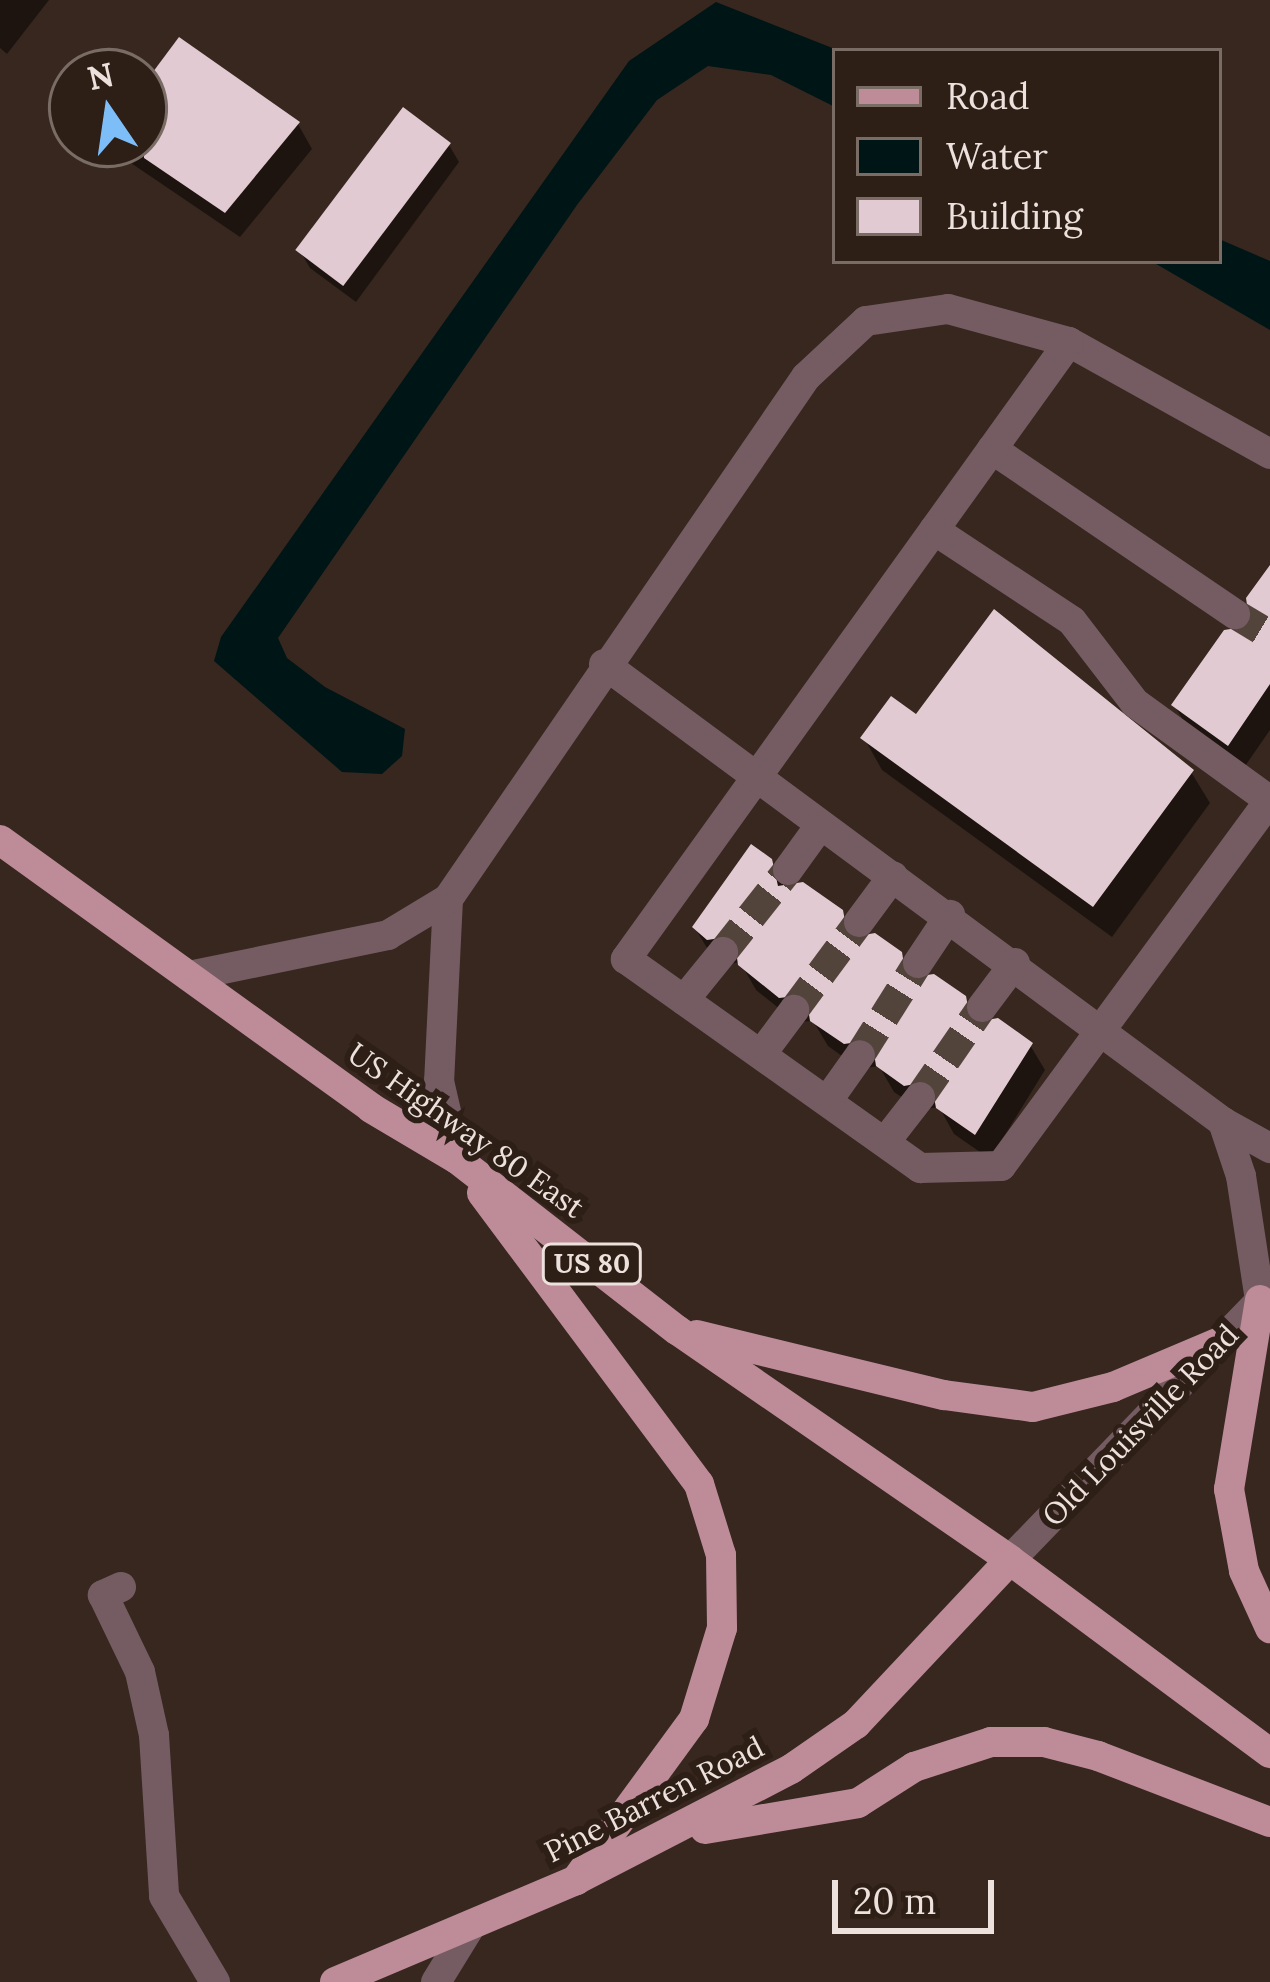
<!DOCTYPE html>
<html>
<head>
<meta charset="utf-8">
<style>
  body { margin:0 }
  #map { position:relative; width:1270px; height:1982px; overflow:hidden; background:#37271f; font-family:Lora,serif }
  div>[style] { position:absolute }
  .water>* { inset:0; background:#001516 }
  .shadow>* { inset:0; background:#0007 }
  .building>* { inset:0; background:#e2cad3; transform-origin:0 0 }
  .minor-tunnel>* { height:30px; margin-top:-15px; transform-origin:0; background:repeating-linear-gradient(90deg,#52433b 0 30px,transparent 0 45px) }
  .minor>* { height:30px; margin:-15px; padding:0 15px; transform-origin:15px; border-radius:15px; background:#755c62 }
  .major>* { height:30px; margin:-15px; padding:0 15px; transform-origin:15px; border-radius:15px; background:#be8c99 }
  span { translate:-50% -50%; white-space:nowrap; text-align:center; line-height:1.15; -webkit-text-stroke:12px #2d1e16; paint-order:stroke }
  .shield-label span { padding:3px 9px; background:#2d1e16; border:3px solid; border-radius:9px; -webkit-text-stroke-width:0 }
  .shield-label { font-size:27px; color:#ece1dc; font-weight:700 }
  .street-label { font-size:30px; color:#ece1dc }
  .legend { position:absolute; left:832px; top:48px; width:390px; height:216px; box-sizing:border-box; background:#2d1e16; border:3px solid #796c65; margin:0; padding:15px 21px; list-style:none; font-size:36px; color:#ece1dc }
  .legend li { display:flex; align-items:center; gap:24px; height:60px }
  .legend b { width:60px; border:3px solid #796c65 }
  .north { position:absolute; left:48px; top:48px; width:120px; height:120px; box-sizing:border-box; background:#2d1e16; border:3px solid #796c65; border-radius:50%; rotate:347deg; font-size:33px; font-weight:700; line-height:48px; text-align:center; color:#ece1dc }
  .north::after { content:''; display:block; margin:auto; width:42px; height:54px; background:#7dbef9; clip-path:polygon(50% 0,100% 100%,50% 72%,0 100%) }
  .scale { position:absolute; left:832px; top:1880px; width:162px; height:54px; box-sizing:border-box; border:6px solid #ece1dc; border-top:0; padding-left:15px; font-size:36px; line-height:42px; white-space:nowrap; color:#ece1dc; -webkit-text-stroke:9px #2d1e16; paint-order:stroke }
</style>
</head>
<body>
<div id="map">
  <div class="water">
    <i style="clip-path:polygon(716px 2px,840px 51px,835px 107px,771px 75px,708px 66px,657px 100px,577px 205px,278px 638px,287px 658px,325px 687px,405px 729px,402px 756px,382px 774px,342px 772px,214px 661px,221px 637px,629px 61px)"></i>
    <i style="clip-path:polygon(1219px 239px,1270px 261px,1270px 330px,1151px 261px,1219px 261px)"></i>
  </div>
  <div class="shadow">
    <i style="clip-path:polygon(0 0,49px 0,7px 54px,0 48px)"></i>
    <i style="clip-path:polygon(144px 89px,298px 124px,312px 149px,240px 237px,125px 159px,116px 144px,144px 144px)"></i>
    <i style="clip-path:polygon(449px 145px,459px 162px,356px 302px,310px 268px,300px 251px)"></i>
    <i style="clip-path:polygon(1270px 570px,1270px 730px,1243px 769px,1189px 730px,1174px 705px,1254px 628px)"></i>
    <i style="clip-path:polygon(917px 718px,1191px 772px,1210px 803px,1112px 937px,882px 770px,864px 738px)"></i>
    <i style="clip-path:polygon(770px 861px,785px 888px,841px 913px,857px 940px,900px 954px,915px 980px,964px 998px,979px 1025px,1030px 1045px,1045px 1070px,990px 1159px,954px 1134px,939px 1107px,921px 1110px,894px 1092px,879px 1066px,860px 1069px,828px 1046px,813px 1021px,796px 1022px,756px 990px,740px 962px,724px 965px,710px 953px,695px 928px)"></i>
  </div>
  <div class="building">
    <i style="clip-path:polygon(179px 37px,300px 122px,225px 213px,144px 158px,144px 84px)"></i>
    <i style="left:403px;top:107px;width:60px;height:179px;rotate:37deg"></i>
    <i style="clip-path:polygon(1270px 565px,1270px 684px,1228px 746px,1171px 705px,1224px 630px,1250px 626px,1246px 598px)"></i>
    <i style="clip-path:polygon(994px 609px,1194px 770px,1093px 907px,860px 738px,891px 696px,916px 714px)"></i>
    <i style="clip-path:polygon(751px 844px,772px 859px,778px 886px,803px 882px,843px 910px,848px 938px,875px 933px,902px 952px,906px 978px,934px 974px,966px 996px,971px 1023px,998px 1018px,1033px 1043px,975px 1135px,936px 1108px,931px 1081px,904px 1086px,876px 1066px,872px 1040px,844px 1044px,810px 1021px,806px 995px,779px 998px,738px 965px,734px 936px,707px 940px,692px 927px)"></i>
  </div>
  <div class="minor-tunnel">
    <i style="left:1235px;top:614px;width:41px;rotate:31deg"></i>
    <i style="left:723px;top:952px;width:105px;rotate:-51.6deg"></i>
    <i style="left:794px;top:1010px;width:109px;rotate:-53.5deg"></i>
    <i style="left:860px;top:1055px;width:109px;rotate:-57.8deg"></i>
    <i style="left:920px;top:1097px;width:109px;rotate:-55.4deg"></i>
  </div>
  <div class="minor">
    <i style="left:992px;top:449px;width:294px;rotate:34.2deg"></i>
    <i style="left:1270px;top:454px;width:230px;rotate:-150.9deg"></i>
    <i style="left:1069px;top:342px;width:760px;rotate:125.68deg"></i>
    <i style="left:626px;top:959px;width:361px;rotate:35.4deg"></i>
    <i style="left:920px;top:1168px;width:81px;rotate:-1.4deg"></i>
    <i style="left:1001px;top:1166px;width:454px;rotate:-53.7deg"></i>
    <i style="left:934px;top:530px;width:165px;rotate:33.4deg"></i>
    <i style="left:1072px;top:621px;width:103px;rotate:52.5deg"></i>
    <i style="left:1135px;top:703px;width:165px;rotate:35.9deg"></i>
    <i style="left:604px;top:664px;width:770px;rotate:36.5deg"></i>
    <i style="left:1223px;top:1122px;width:54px;rotate:29deg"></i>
    <i style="left:788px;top:870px;width:53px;rotate:-54.2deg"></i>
    <i style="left:448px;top:899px;width:182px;rotate:92.8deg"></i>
    <i style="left:439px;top:1081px;width:80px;rotate:77deg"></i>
    <i style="left:859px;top:922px;width:57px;rotate:-53.5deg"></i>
    <i style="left:918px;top:963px;width:58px;rotate:-56.3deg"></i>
    <i style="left:189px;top:976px;width:203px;rotate:-11.6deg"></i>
    <i style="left:388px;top:935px;width:70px;rotate:-31deg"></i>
    <i style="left:448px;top:899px;width:633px;rotate:-55.56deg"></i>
    <i style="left:806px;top:377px;width:82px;rotate:-43deg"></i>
    <i style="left:866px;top:321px;width:83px;rotate:-8.3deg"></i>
    <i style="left:948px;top:309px;width:125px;rotate:15.3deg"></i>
    <i style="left:684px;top:1000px;width:62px;rotate:-50.9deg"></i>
    <i style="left:982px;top:1007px;width:55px;rotate:-53.1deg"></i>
    <i style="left:762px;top:1053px;width:54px;rotate:-53.3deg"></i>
    <i style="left:828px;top:1100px;width:55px;rotate:-54.6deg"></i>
    <i style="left:1223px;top:1122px;width:57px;rotate:71.6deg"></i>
    <i style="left:1241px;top:1176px;width:125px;rotate:81.3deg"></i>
    <i style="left:885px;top:1142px;width:57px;rotate:-52.1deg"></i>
    <i style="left:1010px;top:1560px;width:374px;rotate:-46deg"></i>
    <i style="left:121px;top:1587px;width:20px;rotate:156deg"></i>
    <i style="left:103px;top:1595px;width:85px;rotate:64.3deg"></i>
    <i style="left:140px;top:1672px;width:65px;rotate:77.5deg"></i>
    <i style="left:154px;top:1735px;width:161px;rotate:86.4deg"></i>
    <i style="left:164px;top:1896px;width:100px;rotate:59.3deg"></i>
    <i style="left:436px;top:1982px;width:67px;rotate:-58.4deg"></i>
  </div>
  <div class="major">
    <i style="left:0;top:840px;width:458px;rotate:35.8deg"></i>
    <i style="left:371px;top:1108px;width:100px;rotate:30.7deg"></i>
    <i style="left:457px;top:1159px;width:279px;rotate:37.9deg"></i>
    <i style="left:677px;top:1330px;width:405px;rotate:34.6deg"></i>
    <i style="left:1010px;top:1560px;width:324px;rotate:36.6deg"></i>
    <i style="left:482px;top:1193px;width:363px;rotate:53.3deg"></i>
    <i style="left:699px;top:1484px;width:74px;rotate:72.8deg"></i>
    <i style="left:721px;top:1555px;width:73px;rotate:89.2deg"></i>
    <i style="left:722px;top:1628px;width:95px;rotate:107.1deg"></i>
    <i style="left:694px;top:1719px;width:200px;rotate:126.2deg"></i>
    <i style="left:1260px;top:1300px;width:192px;rotate:99.3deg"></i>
    <i style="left:1229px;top:1489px;width:83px;rotate:79.6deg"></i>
    <i style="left:1244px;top:1571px;width:63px;rotate:65.5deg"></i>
    <i style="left:697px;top:1335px;width:254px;rotate:13.7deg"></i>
    <i style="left:944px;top:1395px;width:90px;rotate:7.7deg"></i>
    <i style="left:1033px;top:1407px;width:82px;rotate:-14deg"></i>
    <i style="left:1113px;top:1387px;width:113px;rotate:-22.9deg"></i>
    <i style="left:705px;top:1829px;width:155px;rotate:-9.6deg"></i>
    <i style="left:858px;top:1803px;width:67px;rotate:-32.7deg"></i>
    <i style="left:914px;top:1767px;width:81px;rotate:-18deg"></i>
    <i style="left:991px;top:1742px;width:53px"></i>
    <i style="left:1044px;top:1742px;width:56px;rotate:14.5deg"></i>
    <i style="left:1098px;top:1756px;width:184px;rotate:21deg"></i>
    <i style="left:335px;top:1982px;width:262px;rotate:-22.9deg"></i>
    <i style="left:576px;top:1880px;width:242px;rotate:-27.3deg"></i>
    <i style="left:791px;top:1769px;width:79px;rotate:-34.7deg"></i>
    <i style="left:856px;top:1724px;width:225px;rotate:-46.8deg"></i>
  </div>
  <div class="shield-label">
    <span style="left:592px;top:1264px">US 80</span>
  </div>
  <div class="street-label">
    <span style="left:466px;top:1130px;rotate:35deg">US Highway 80 East</span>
    <span style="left:1140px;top:1425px;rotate:-46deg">Old Louisville Road</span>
    <span style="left:654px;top:1799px;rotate:-27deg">Pine Barren Road</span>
  </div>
  <ul class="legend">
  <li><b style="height:15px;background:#be8c99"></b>Road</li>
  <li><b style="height:33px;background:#001516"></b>Water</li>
  <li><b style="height:33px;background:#e2cad3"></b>Building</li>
  </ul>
  <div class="north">N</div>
  <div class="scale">20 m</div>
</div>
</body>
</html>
